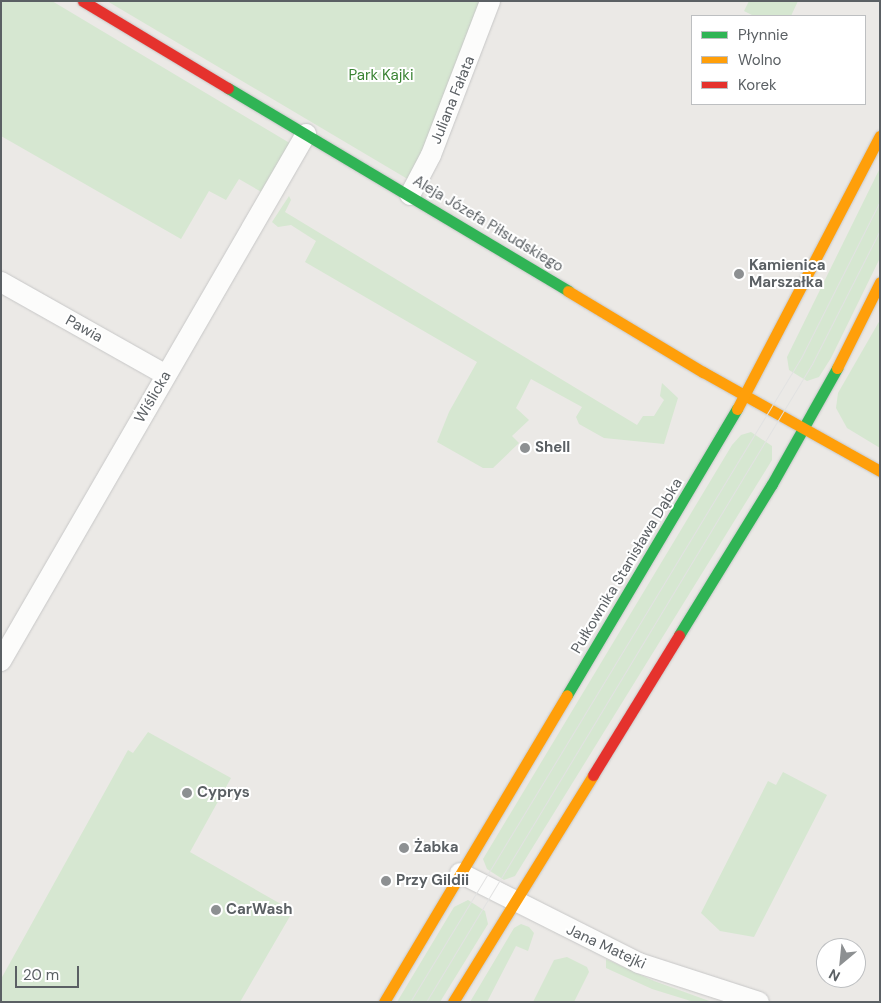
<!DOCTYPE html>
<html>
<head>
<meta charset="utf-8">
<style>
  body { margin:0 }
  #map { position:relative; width:881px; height:1003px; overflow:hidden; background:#ebe9e6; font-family:"DM Sans",sans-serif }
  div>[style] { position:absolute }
  .green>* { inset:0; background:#d6e7d1 }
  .roads { filter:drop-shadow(0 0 1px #c7c7c7) drop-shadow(0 0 1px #c7c7c7) }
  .street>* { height:20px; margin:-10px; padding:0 10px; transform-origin:10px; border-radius:10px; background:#fcfcfb }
  .fast>* { height:11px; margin:-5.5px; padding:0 5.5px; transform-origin:5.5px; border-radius:5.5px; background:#30b455 }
  .slow>* { height:11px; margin:-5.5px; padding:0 5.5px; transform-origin:5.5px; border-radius:5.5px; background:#ff9f0a }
  .jam>* { height:11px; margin:-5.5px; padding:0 5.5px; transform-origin:5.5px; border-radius:5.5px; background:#e5322d }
  .tram>* { height:1px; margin:-0.5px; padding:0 0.5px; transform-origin:0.5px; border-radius:0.5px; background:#e2e2e2 }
  .dots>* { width:14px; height:14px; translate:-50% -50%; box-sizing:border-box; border:2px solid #fff; border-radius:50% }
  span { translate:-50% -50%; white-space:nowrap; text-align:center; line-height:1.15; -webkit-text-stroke:4px #fff; paint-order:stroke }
  .park-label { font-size:15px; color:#3a8333 }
  .street-label { font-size:15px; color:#5b6064 }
  .poi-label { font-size:15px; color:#5b6064; font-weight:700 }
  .left { translate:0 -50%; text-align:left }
  .frame { position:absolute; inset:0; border:2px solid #5b6064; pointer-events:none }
  .legend { position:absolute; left:691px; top:15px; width:175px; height:90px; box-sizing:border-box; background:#fff; border:1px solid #bdbfc1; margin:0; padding:6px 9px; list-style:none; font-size:15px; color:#5b6064 }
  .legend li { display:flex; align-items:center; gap:10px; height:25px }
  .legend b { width:25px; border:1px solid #bdbfc1 }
  .north { position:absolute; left:816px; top:938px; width:50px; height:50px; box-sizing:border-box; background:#fff; border:1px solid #bdbfc1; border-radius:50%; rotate:208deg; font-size:14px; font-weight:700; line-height:20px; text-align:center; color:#5b6064 }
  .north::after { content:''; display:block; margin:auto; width:18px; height:22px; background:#8d9092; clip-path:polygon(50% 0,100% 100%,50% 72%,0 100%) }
  .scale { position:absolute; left:15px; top:966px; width:64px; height:22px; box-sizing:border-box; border:2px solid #5b6064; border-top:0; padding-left:6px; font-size:15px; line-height:18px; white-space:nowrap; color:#5b6064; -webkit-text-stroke:4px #fff; paint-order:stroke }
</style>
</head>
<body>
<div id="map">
  <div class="green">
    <i style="clip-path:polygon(1px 1px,52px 1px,298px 148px,270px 197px,239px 179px,226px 200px,209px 191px,181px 239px,1px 136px)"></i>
    <i style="clip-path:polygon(107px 1px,490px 1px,416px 184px)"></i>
    <i style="clip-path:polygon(749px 1px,798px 1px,791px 16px,754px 16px,744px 11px)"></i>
    <i style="clip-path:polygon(880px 168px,880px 258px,831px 358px,819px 377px,807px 381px,789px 370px,787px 357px)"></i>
    <i style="clip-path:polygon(289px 196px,291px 200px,285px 212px,637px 425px,643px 416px,654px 416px,664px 400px,660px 396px,662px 383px,678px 398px,664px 444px,604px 438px,579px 424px,576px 417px,582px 407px,531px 379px,516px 408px,529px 420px,512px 436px,519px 443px,493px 468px,483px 468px,437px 442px,449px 412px,477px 362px,305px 262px,316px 241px,291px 225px,278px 227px,272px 222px)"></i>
    <i style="clip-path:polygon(880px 320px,880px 448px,847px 428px,836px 408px,838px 393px)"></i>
    <i style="clip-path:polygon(751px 432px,772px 446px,772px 460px,515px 876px,504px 880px,487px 869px,483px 859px,732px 445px,741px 435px)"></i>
    <i style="clip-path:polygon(148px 732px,231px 778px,190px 852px,293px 911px,240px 1002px,1px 1002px,1px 979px,128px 750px,133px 753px)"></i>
    <i style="clip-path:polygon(783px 772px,827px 795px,754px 937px,720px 931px,701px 913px,768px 781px,776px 785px)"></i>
    <i style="clip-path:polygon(468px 900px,485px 911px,488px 924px,440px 1002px,397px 1002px,454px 907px)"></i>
    <i style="clip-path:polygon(521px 924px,529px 927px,534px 933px,528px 951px,516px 946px,487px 1002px,470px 1002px,514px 928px)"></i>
    <i style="clip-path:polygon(567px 957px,587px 967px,589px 972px,574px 1002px,533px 1002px,554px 960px)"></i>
    <i style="clip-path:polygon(606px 959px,654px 981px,712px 1002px,694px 1002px,652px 989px,606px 968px)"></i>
  </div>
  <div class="roads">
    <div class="street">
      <i style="left:410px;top:195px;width:45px;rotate:-62.3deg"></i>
      <i style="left:431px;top:155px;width:165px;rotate:-69deg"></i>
      <i style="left:1px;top:282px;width:189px;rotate:29.4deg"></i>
      <i style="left:1px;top:661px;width:609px;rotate:-59.94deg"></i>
      <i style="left:460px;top:873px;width:200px;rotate:26.7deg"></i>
      <i style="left:639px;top:963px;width:126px;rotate:18deg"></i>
    </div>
    <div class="fast">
      <i style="left:228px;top:88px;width:396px;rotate:30.8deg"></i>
      <i style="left:679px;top:635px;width:177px;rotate:-58.4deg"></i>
      <i style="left:772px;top:484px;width:133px;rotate:-60.7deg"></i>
      <i style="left:567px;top:695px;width:333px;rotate:-59.3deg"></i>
    </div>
    <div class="slow">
      <i style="left:568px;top:291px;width:157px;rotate:31deg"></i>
      <i style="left:703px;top:372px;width:203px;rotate:29.2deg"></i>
      <i style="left:837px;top:368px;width:96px;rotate:-63.4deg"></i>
      <i style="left:737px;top:409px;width:308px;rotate:-62.4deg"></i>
      <i style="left:384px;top:1002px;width:357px;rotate:-59.2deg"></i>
      <i style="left:453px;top:1002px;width:267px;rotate:-58.3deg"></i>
    </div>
    <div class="jam">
      <i style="left:83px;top:1px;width:169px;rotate:31deg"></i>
      <i style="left:593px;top:775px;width:164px;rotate:-58.4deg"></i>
    </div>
  </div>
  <div class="tram">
    <i style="left:410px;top:1002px;width:753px;rotate:-58.74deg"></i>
    <i style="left:801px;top:358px;width:176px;rotate:-63.3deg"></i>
    <i style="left:426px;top:1002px;width:746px;rotate:-58.83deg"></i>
    <i style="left:812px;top:364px;width:150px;rotate:-63.1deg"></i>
  </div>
  <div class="dots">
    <i style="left:739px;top:274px;background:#8d9092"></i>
    <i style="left:525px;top:448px;background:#8d9092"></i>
    <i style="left:187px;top:793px;background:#8d9092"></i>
    <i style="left:404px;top:848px;background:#8d9092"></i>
    <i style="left:386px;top:881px;background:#8d9092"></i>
    <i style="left:216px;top:910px;background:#8d9092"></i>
  </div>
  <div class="park-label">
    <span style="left:381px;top:76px">Park Kajki</span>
  </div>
  <div class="street-label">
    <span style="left:453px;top:100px;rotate:-68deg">Juliana Fałata</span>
    <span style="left:488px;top:224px;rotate:31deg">Aleja Józefa Piłsudskiego</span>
    <span style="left:84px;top:329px;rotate:29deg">Pawia</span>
    <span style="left:153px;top:397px;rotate:-60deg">Wiślicka</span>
    <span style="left:627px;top:566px;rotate:-59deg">Pułkownika Stanisława Dąbka</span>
    <span style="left:606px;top:947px;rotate:25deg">Jana Matejki</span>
  </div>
  <div class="poi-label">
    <span class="left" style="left:749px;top:274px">Kamienica<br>Marszałka</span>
    <span class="left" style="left:535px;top:448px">Shell</span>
    <span class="left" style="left:197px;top:793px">Cyprys</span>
    <span class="left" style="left:414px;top:848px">Żabka</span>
    <span class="left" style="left:396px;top:881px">Przy Gildii</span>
    <span class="left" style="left:226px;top:910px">CarWash</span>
  </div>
  <div class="frame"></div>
  <ul class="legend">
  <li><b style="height:6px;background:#30b455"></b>Płynnie</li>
  <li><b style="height:6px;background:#ff9f0a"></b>Wolno</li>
  <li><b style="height:6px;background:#e5322d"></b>Korek</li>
  </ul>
  <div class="north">N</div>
  <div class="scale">20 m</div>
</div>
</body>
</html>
